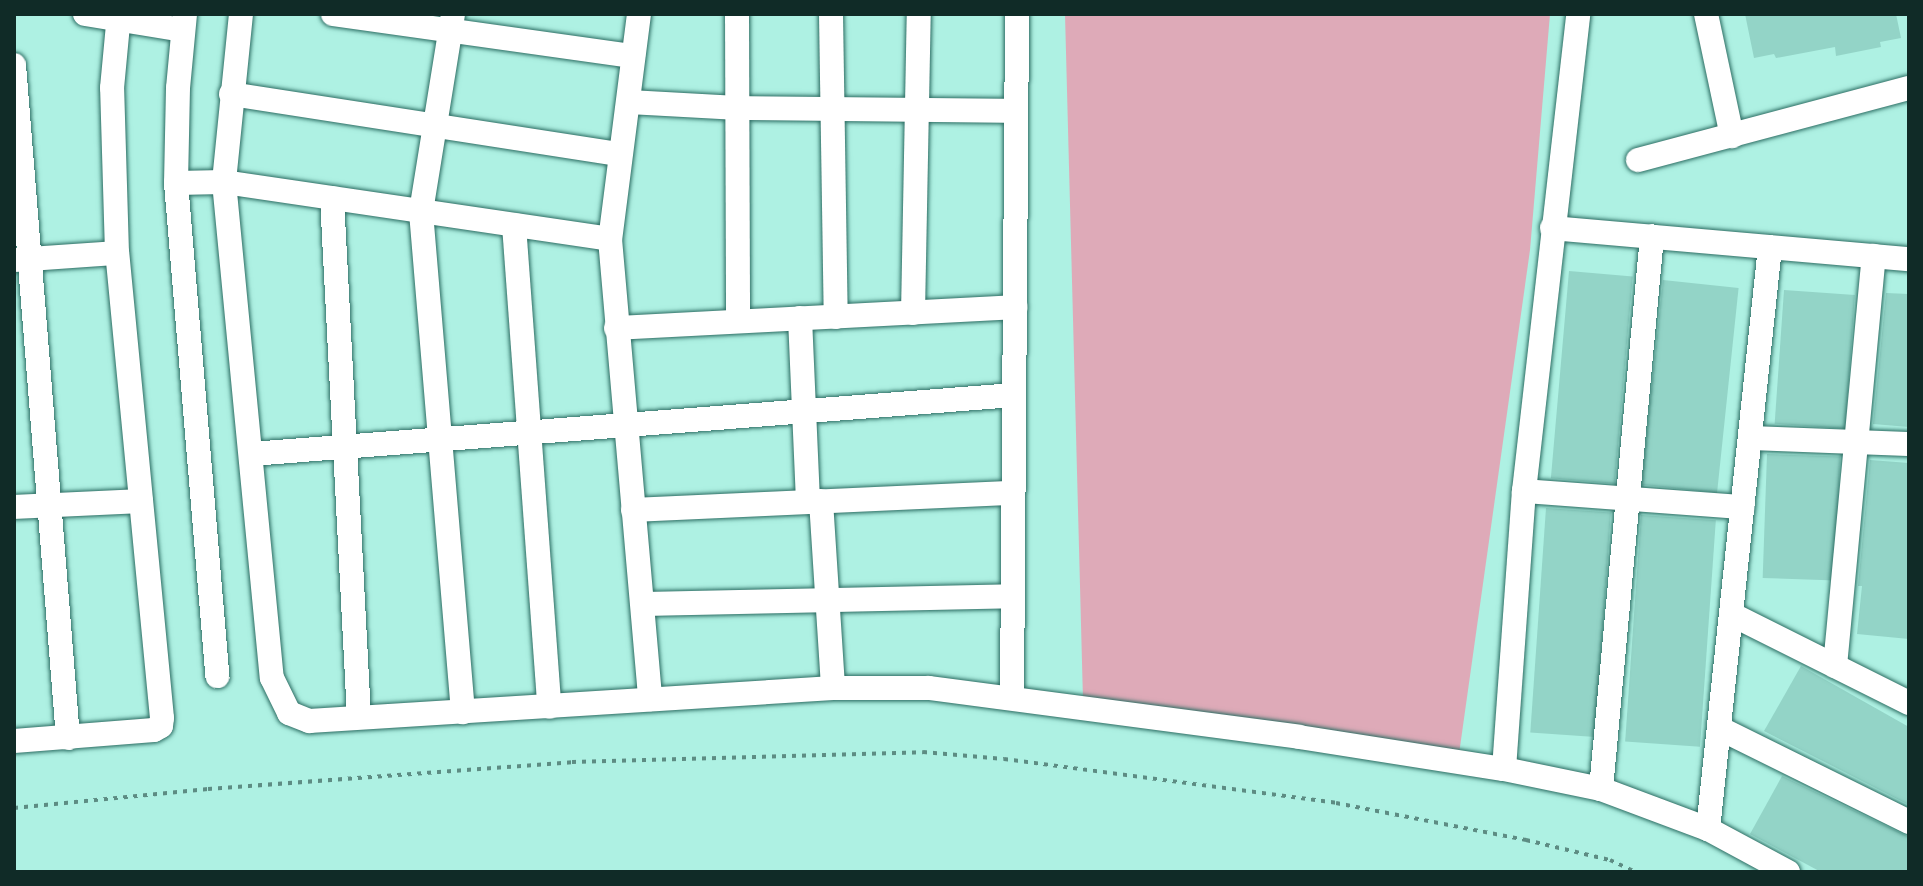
<!DOCTYPE html>
<html>
<head>
<meta charset="utf-8">
<style>
  body { margin:0 }
  #map { position:relative; width:1923px; height:886px; overflow:hidden; background:#aef1e3; font-family:"Golos Text",sans-serif }
  div>[style] { position:absolute }
  .green>* { inset:0; background:#deaab8 }
  .building>* { inset:0; background:#93d4c7; transform-origin:0 0 }
  .path>* { height:4px; margin-top:-2px; transform-origin:0; background:repeating-linear-gradient(90deg,#5d8c83 0 4px,transparent 0 10px) }
  .roads { filter:drop-shadow(0 0 2px #2c6d63) drop-shadow(0 0 2px #2c6d63) }
  .minor>* { height:24px; margin:-12px; padding:0 12px; transform-origin:12px; border-radius:12px; background:#fff }
  span { translate:-50% -50%; white-space:nowrap; text-align:center; line-height:1.15; -webkit-text-stroke:6px #fff; paint-order:stroke }
  .frame { position:absolute; inset:0; border:16px solid #102b27; pointer-events:none }
</style>
</head>
<body>
<div id="map">
  <div class="green">
    <i style="clip-path:polygon(1065px 14px,1550px 14px,1530px 250px,1459px 754px,1083px 700px)"></i>
  </div>
  <div class="building">
    <i style="clip-path:polygon(1745px 14px,1896px 14px,1901px 38px,1880px 42px,1881px 47px,1836px 56px,1835px 47px,1776px 58px,1774px 54px,1754px 58px)"></i>
    <i style="left:1569px;top:271px;width:64px;height:208px;rotate:5deg"></i>
    <i style="left:1663px;top:280px;width:76px;height:206px;rotate:6deg"></i>
    <i style="left:1784px;top:290px;width:71px;height:134px;rotate:4deg"></i>
    <i style="clip-path:polygon(1886px 293px,1909px 294px,1909px 427px,1873px 424px)"></i>
    <i style="left:1767px;top:454px;width:73px;height:124px;rotate:2deg"></i>
    <i style="clip-path:polygon(1870px 460px,1909px 463px,1909px 639px,1857px 634px,1862px 586px,1858px 586px)"></i>
    <i style="left:1546px;top:508px;width:65px;height:225px;rotate:4deg"></i>
    <i style="left:1641px;top:515px;width:75px;height:227px;rotate:4deg"></i>
    <i style="clip-path:polygon(1801px 666px,1909px 727px,1909px 805px,1764px 731px)"></i>
    <i style="clip-path:polygon(1782px 776px,1909px 837px,1909px 872px,1821px 872px,1750px 834px)"></i>
  </div>
  <div class="path">
    <i style="left:14px;top:808px;width:195px;rotate:-5.6deg"></i>
    <i style="left:208px;top:789px;width:365px;rotate:-4.2deg"></i>
    <i style="left:572px;top:762px;width:351px;rotate:-1.6deg"></i>
    <i style="left:923px;top:752px;width:81px;rotate:4.9deg"></i>
    <i style="left:1004px;top:759px;width:335px;rotate:7.5deg"></i>
    <i style="left:1336px;top:803px;width:194px;rotate:11deg"></i>
    <i style="left:1526px;top:840px;width:86px;rotate:13.4deg"></i>
    <i style="left:1610px;top:860px;width:29px;rotate:25deg"></i>
  </div>
  <div class="roads">
    <div class="minor">
      <i style="left:85px;top:14px;width:99px;rotate:9.3deg"></i>
      <i style="left:185px;top:14px;width:74px;rotate:95.4deg"></i>
      <i style="left:178px;top:88px;width:95px;rotate:91.2deg"></i>
      <i style="left:176px;top:183px;width:495px;rotate:85.2deg"></i>
      <i style="left:241px;top:14px;width:169px;rotate:95.8deg"></i>
      <i style="left:224px;top:182px;width:498px;rotate:84.5deg"></i>
      <i style="left:272px;top:678px;width:39px;rotate:64deg"></i>
      <i style="left:289px;top:713px;width:22px;rotate:22deg"></i>
      <i style="left:309px;top:721px;width:525px;rotate:-3.6deg"></i>
      <i style="left:833px;top:688px;width:96px"></i>
      <i style="left:929px;top:688px;width:373px;rotate:7.5deg"></i>
      <i style="left:1299px;top:737px;width:207px;rotate:8.9deg"></i>
      <i style="left:1504px;top:769px;width:99px;rotate:11.7deg"></i>
      <i style="left:1601px;top:789px;width:114px;rotate:20.5deg"></i>
      <i style="left:1708px;top:829px;width:91px;rotate:28.3deg"></i>
      <i style="left:333px;top:14px;width:303px;rotate:8deg"></i>
      <i style="left:453px;top:14px;width:201px;rotate:99.2deg"></i>
      <i style="left:421px;top:212px;width:502px;rotate:85.2deg"></i>
      <i style="left:639px;top:14px;width:227px;rotate:97.3deg"></i>
      <i style="left:610px;top:239px;width:462px;rotate:85deg"></i>
      <i style="left:737px;top:14px;width:307px;rotate:89.8deg"></i>
      <i style="left:831px;top:14px;width:303px;rotate:89.1deg"></i>
      <i style="left:1706px;top:14px;width:125px;rotate:78deg"></i>
      <i style="left:14px;top:65px;width:675px;rotate:85.41deg"></i>
      <i style="left:231px;top:94px;width:394px;rotate:8.8deg"></i>
      <i style="left:629px;top:102px;width:108px;rotate:3.2deg"></i>
      <i style="left:737px;top:108px;width:279px;rotate:0.6deg"></i>
      <i style="left:1638px;top:160px;width:280px;rotate:-14.9deg"></i>
      <i style="left:176px;top:183px;width:48px;rotate:-1.2deg"></i>
      <i style="left:224px;top:182px;width:390px;rotate:8.4deg"></i>
      <i style="left:332px;top:198px;width:520px;rotate:87.02deg"></i>
      <i style="left:514px;top:225px;width:483px;rotate:85.8deg"></i>
      <i style="left:1552px;top:228px;width:358px;rotate:5deg"></i>
      <i style="left:16px;top:260px;width:101px;rotate:-4deg"></i>
      <i style="left:913px;top:313px;width:299px;rotate:-88.9deg"></i>
      <i style="left:800px;top:318px;width:184px;rotate:87.5deg"></i>
      <i style="left:616px;top:328px;width:400px;rotate:-3deg"></i>
      <i style="left:1750px;top:438px;width:159px;rotate:2.2deg"></i>
      <i style="left:251px;top:454px;width:765px;rotate:-4.42deg"></i>
      <i style="left:1524px;top:491px;width:219px;rotate:4.2deg"></i>
      <i style="left:821px;top:501px;width:187px;rotate:86.3deg"></i>
      <i style="left:14px;top:507px;width:127px;rotate:-2.7deg"></i>
      <i style="left:633px;top:510px;width:380px;rotate:-2.6deg"></i>
      <i style="left:644px;top:604px;width:369px;rotate:-1.2deg"></i>
      <i style="left:1731px;top:614px;width:199px;rotate:26.6deg"></i>
      <i style="left:1835px;top:666px;width:412px;rotate:-84.6deg"></i>
      <i style="left:1012px;top:698px;width:684px;rotate:-89.58deg"></i>
      <i style="left:1719px;top:728px;width:212px;rotate:26.3deg"></i>
      <i style="left:14px;top:741px;width:140px;rotate:-4.5deg"></i>
      <i style="left:154px;top:730px;width:8px;rotate:-30deg"></i>
      <i style="left:161px;top:726px;width:8px;rotate:-83deg"></i>
      <i style="left:162px;top:718px;width:467px;rotate:-95.5deg"></i>
      <i style="left:117px;top:253px;width:165px;rotate:-91.7deg"></i>
      <i style="left:112px;top:88px;width:74px;rotate:-84.6deg"></i>
      <i style="left:1504px;top:769px;width:279px;rotate:-85.9deg"></i>
      <i style="left:1524px;top:491px;width:480px;rotate:-83.5deg"></i>
      <i style="left:1601px;top:789px;width:555px;rotate:-84.73deg"></i>
      <i style="left:1708px;top:829px;width:585px;rotate:-83.92deg"></i>
    </div>
  </div>
  <div class="frame"></div>
</div>
</body>
</html>
